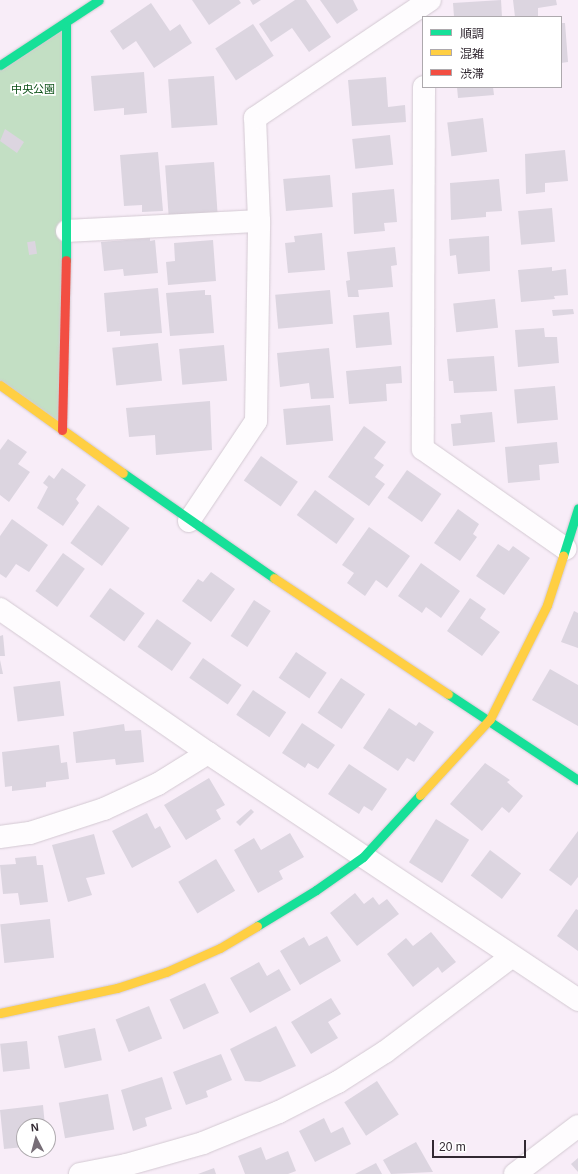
<!DOCTYPE html>
<html>
<head>
<meta charset="utf-8">
<style>
  body { margin:0 }
  #map { position:relative; width:578px; height:1174px; overflow:hidden; background:#f8edf8; font-family:Helvetica,"Noto Sans JP",sans-serif }
  div>[style] { position:absolute }
  .green>* { inset:0; background:#c3dfc4 }
  .building>* { inset:0; background:#dcd5e0; transform-origin:0 0 }
  .roads { filter:drop-shadow(0 0 1px #d3c9d2) drop-shadow(0 0 1px #d3c9d2) }
  .street>* { height:22px; margin:-11px; padding:0 11px; transform-origin:11px; border-radius:11px; background:#fefcfe }
  .fast>* { height:9px; margin:-4.5px; padding:0 4.5px; transform-origin:4.5px; border-radius:4.5px; background:#16e098 }
  .slow>* { height:9px; margin:-4.5px; padding:0 4.5px; transform-origin:4.5px; border-radius:4.5px; background:#ffcf43 }
  .jam>* { height:9px; margin:-4.5px; padding:0 4.5px; transform-origin:4.5px; border-radius:4.5px; background:#f24e42 }
  span { translate:-50% -50%; white-space:nowrap; text-align:center; line-height:1.15; -webkit-text-stroke:3.5px #fff; paint-order:stroke }
  .park-label { font-size:11px; color:#0b5017 }
  .legend { position:absolute; left:422px; top:16px; width:140px; height:72px; box-sizing:border-box; background:#fff; border:1px solid #ada9ad; margin:0; padding:5px 7px; list-style:none; font-size:12px; color:#322932 }
  .legend li { display:flex; align-items:center; gap:8px; height:20px }
  .legend b { width:20px; border:1px solid #ada9ad }
  .north { position:absolute; left:16px; top:1118px; width:40px; height:40px; box-sizing:border-box; background:#fff; border:1px solid #ada9ad; border-radius:50%; rotate:354deg; font-size:11px; font-weight:700; line-height:16px; text-align:center; color:#322932 }
  .north::after { content:''; display:block; margin:auto; width:14px; height:18px; background:#776e77; clip-path:polygon(50% 0,100% 100%,50% 72%,0 100%) }
  .scale { position:absolute; left:432px; top:1140px; width:94px; height:18px; box-sizing:border-box; border:2px solid #322932; border-top:0; padding-left:5px; font-size:12px; line-height:14px; white-space:nowrap; color:#322932; -webkit-text-stroke:3px #fff; paint-order:stroke }
</style>
</head>
<body>
<div id="map">
  <div class="green">
    <i style="clip-path:polygon(66px 22px,62px 430px,0 385px,0 65px)"></i>
  </div>
  <div class="building">
    <i style="clip-path:polygon(192px 0,239px 0,241px 3px,209px 25px)"></i>
    <i style="clip-path:polygon(250px 0,261px 0,253px 5px)"></i>
    <i style="clip-path:polygon(295px 0,306px 0,331px 37px,309px 52px,292px 28px,271px 42px,259px 24px)"></i>
    <i style="clip-path:polygon(320px 0,353px 0,358px 10px,337px 24px)"></i>
    <i style="clip-path:polygon(501px 0,502px 17px,454px 17px,453px 3px)"></i>
    <i style="clip-path:polygon(513px 0,556px 0,557px 5px,538px 8px,538px 16px,515px 17px)"></i>
    <i style="clip-path:polygon(151px 3px,170px 31px,180px 24px,192px 43px,154px 68px,136px 41px,123px 50px,110px 31px)"></i>
    <i style="clip-path:polygon(561px 23px,565px 23px,568px 62px,561px 63px)"></i>
    <i style="left:253px;top:24px;width:38px;height:45px;rotate:57deg"></i>
    <i style="clip-path:polygon(144px 72px,147px 113px,124px 115px,124px 108px,94px 111px,91px 76px)"></i>
    <i style="left:214px;top:76px;width:49px;height:46px;rotate:86deg"></i>
    <i style="clip-path:polygon(386px 77px,388px 107px,405px 105px,406px 122px,352px 126px,348px 80px)"></i>
    <i style="clip-path:polygon(457px 87px,493px 87px,494px 95px,458px 98px)"></i>
    <i style="left:483px;top:118px;width:34px;height:36px;rotate:83deg"></i>
    <i style="clip-path:polygon(5px 129px,24px 142px,17px 153px,0 141px)"></i>
    <i style="left:390px;top:135px;width:30px;height:38px;rotate:84deg"></i>
    <i style="clip-path:polygon(565px 150px,568px 181px,545px 183px,545px 192px,526px 194px,525px 154px)"></i>
    <i style="clip-path:polygon(158px 152px,163px 211px,142px 212px,142px 205px,124px 206px,120px 155px)"></i>
    <i style="left:214px;top:162px;width:51px;height:49px;rotate:86deg"></i>
    <i style="left:330px;top:175px;width:32px;height:47px;rotate:85deg"></i>
    <i style="clip-path:polygon(499px 179px,502px 211px,486px 212px,486px 217px,451px 220px,450px 183px)"></i>
    <i style="clip-path:polygon(394px 189px,397px 222px,384px 223px,385px 231px,354px 234px,352px 193px)"></i>
    <i style="left:552px;top:208px;width:34px;height:34px;rotate:85deg"></i>
    <i style="clip-path:polygon(322px 233px,325px 270px,288px 273px,285px 243px,295px 242px,294px 236px)"></i>
    <i style="clip-path:polygon(489px 236px,490px 271px,458px 274px,456px 255px,450px 256px,449px 239px)"></i>
    <i style="clip-path:polygon(150px 238px,150px 241px,155px 240px,158px 273px,124px 276px,123px 269px,104px 271px,101px 242px)"></i>
    <i style="clip-path:polygon(213px 240px,216px 281px,168px 285px,166px 262px,175px 261px,174px 243px)"></i>
    <i style="left:35px;top:241px;width:13px;height:8px;rotate:81deg"></i>
    <i style="clip-path:polygon(395px 247px,397px 265px,391px 266px,393px 287px,358px 290px,359px 297px,348px 297px,346px 281px,350px 280px,347px 252px)"></i>
    <i style="clip-path:polygon(552px 267px,552px 271px,566px 269px,568px 295px,554px 296px,555px 299px,521px 302px,518px 270px)"></i>
    <i style="clip-path:polygon(158px 288px,162px 333px,120px 336px,120px 331px,107px 332px,104px 293px)"></i>
    <i style="clip-path:polygon(205px 290px,205px 295px,211px 295px,214px 333px,170px 336px,166px 293px)"></i>
    <i style="left:330px;top:290px;width:34px;height:55px;rotate:85deg"></i>
    <i style="left:495px;top:299px;width:29px;height:42px;rotate:84deg"></i>
    <i style="clip-path:polygon(573px 309px,574px 314px,553px 316px,552px 310px)"></i>
    <i style="left:389px;top:312px;width:33px;height:36px;rotate:85deg"></i>
    <i style="clip-path:polygon(544px 328px,545px 337px,557px 337px,559px 363px,518px 367px,515px 330px)"></i>
    <i style="left:158px;top:343px;width:38px;height:46px;rotate:84deg"></i>
    <i style="left:224px;top:345px;width:36px;height:45px;rotate:85deg"></i>
    <i style="clip-path:polygon(329px 348px,334px 398px,311px 399px,309px 383px,280px 387px,277px 353px)"></i>
    <i style="clip-path:polygon(494px 356px,497px 391px,454px 393px,453px 381px,449px 381px,447px 359px)"></i>
    <i style="clip-path:polygon(401px 366px,402px 383px,386px 384px,387px 401px,349px 404px,346px 371px)"></i>
    <i style="left:555px;top:386px;width:34px;height:41px;rotate:85deg"></i>
    <i style="clip-path:polygon(210px 401px,212px 450px,156px 455px,155px 435px,129px 437px,126px 408px)"></i>
    <i style="left:330px;top:405px;width:36px;height:47px;rotate:85deg"></i>
    <i style="clip-path:polygon(492px 412px,495px 442px,453px 446px,451px 424px,461px 423px,460px 415px)"></i>
    <i style="clip-path:polygon(364px 426px,386px 442px,374px 458px,384px 465px,375px 477px,385px 484px,369px 506px,328px 477px)"></i>
    <i style="clip-path:polygon(8px 439px,27px 452px,18px 464px,30px 472px,9px 502px,0 495px,0 450px)"></i>
    <i style="clip-path:polygon(557px 442px,559px 463px,539px 465px,540px 480px,508px 483px,505px 447px)"></i>
    <i style="left:261px;top:456px;width:45px;height:30px;rotate:35deg"></i>
    <i style="clip-path:polygon(62px 468px,86px 485px,76px 499px,79px 503px,63px 526px,37px 508px,48px 487px,43px 483px,49px 475px,54px 479px)"></i>
    <i style="left:407px;top:470px;width:42px;height:34px;rotate:35deg"></i>
    <i style="left:315px;top:490px;width:49px;height:31px;rotate:36deg"></i>
    <i style="left:98px;top:505px;width:39px;height:47px;rotate:36deg"></i>
    <i style="clip-path:polygon(458px 509px,479px 524px,473px 534px,477px 537px,460px 561px,434px 543px)"></i>
    <i style="clip-path:polygon(12px 519px,48px 545px,29px 572px,16px 564px,6px 578px,0 574px,0 536px)"></i>
    <i style="clip-path:polygon(369px 527px,410px 556px,387px 588px,376px 580px,365px 596px,347px 583px,354px 573px,342px 565px)"></i>
    <i style="clip-path:polygon(498px 544px,509px 551px,513px 546px,530px 558px,504px 595px,476px 576px)"></i>
    <i style="left:63px;top:553px;width:27px;height:47px;rotate:36deg"></i>
    <i style="clip-path:polygon(421px 563px,460px 591px,441px 618px,426px 607px,422px 613px,398px 596px)"></i>
    <i style="clip-path:polygon(211px 572px,235px 589px,211px 622px,182px 601px,198px 579px,203px 582px)"></i>
    <i style="left:110px;top:588px;width:43px;height:35px;rotate:36deg"></i>
    <i style="clip-path:polygon(470px 598px,486px 609px,480px 618px,500px 632px,482px 656px,447px 631px)"></i>
    <i style="left:254px;top:600px;width:20px;height:43px;rotate:33deg"></i>
    <i style="clip-path:polygon(574px 611px,578px 613px,578px 648px,561px 642px)"></i>
    <i style="left:157px;top:619px;width:42px;height:34px;rotate:35deg"></i>
    <i style="clip-path:polygon(3px 635px,5px 656px,0 656px,0 636px)"></i>
    <i style="left:296px;top:652px;width:37px;height:31px;rotate:34deg"></i>
    <i style="left:203px;top:658px;width:47px;height:24px;rotate:35deg"></i>
    <i style="clip-path:polygon(0 660px,3px 674px,0 674px)"></i>
    <i style="clip-path:polygon(550px 669px,578px 685px,578px 726px,532px 700px)"></i>
    <i style="left:341px;top:678px;width:29px;height:42px;rotate:34deg"></i>
    <i style="left:60px;top:681px;width:35px;height:47px;rotate:83deg"></i>
    <i style="left:253px;top:690px;width:40px;height:30px;rotate:34deg"></i>
    <i style="clip-path:polygon(389px 708px,416px 726px,419px 722px,434px 732px,414px 762px,407px 758px,398px 771px,363px 748px)"></i>
    <i style="clip-path:polygon(302px 723px,335px 745px,318px 769px,308px 763px,305px 768px,282px 753px)"></i>
    <i style="clip-path:polygon(124px 724px,125px 731px,141px 730px,144px 762px,116px 765px,115px 759px,76px 763px,73px 732px)"></i>
    <i style="clip-path:polygon(59px 745px,61px 763px,67px 762px,69px 779px,46px 782px,46px 787px,12px 791px,12px 786px,5px 787px,2px 752px)"></i>
    <i style="clip-path:polygon(485px 763px,510px 780px,507px 782px,523px 796px,509px 813px,502px 807px,482px 831px,450px 804px)"></i>
    <i style="clip-path:polygon(349px 764px,387px 789px,372px 811px,364px 806px,359px 814px,328px 794px)"></i>
    <i style="clip-path:polygon(209px 778px,225px 805px,216px 810px,221px 819px,186px 840px,164px 805px)"></i>
    <i style="clip-path:polygon(251px 809px,254px 812px,240px 826px,236px 822px)"></i>
    <i style="clip-path:polygon(147px 813px,155px 829px,160px 826px,171px 847px,132px 868px,112px 831px)"></i>
    <i style="left:436px;top:819px;width:39px;height:51px;rotate:32deg"></i>
    <i style="clip-path:polygon(578px 831px,578px 877px,571px 886px,549px 870px)"></i>
    <i style="clip-path:polygon(290px 833px,304px 857px,279px 871px,283px 879px,258px 893px,234px 850px,254px 838px,261px 850px)"></i>
    <i style="clip-path:polygon(94px 834px,105px 874px,86px 878px,92px 895px,68px 902px,52px 845px)"></i>
    <i style="left:490px;top:850px;width:39px;height:32px;rotate:37deg"></i>
    <i style="clip-path:polygon(36px 856px,37px 865px,43px 865px,48px 902px,20px 905px,18px 893px,3px 894px,0 865px,16px 864px,15px 858px)"></i>
    <i style="left:216px;top:859px;width:37px;height:44px;rotate:59deg"></i>
    <i style="clip-path:polygon(355px 893px,364px 904px,373px 897px,379px 905px,387px 899px,399px 914px,357px 946px,330px 913px)"></i>
    <i style="clip-path:polygon(576px 909px,578px 910px,578px 951px,557px 936px)"></i>
    <i style="left:50px;top:919px;width:39px;height:50px;rotate:84deg"></i>
    <i style="clip-path:polygon(431px 932px,456px 962px,442px 973px,438px 967px,413px 987px,387px 954px,406px 938px,413px 946px)"></i>
    <i style="clip-path:polygon(327px 936px,341px 961px,300px 985px,280px 951px,304px 937px,309px 946px)"></i>
    <i style="clip-path:polygon(259px 962px,267px 976px,279px 969px,291px 990px,250px 1013px,230px 978px)"></i>
    <i style="left:205px;top:983px;width:33px;height:39px;rotate:65deg"></i>
    <i style="clip-path:polygon(331px 998px,341px 1014px,328px 1022px,338px 1038px,311px 1054px,291px 1022px)"></i>
    <i style="left:149px;top:1006px;width:35px;height:36px;rotate:68deg"></i>
    <i style="clip-path:polygon(276px 1026px,296px 1066px,260px 1082px,245px 1081px,230px 1049px)"></i>
    <i style="left:95px;top:1028px;width:33px;height:38px;rotate:78deg"></i>
    <i style="left:27px;top:1041px;width:28px;height:27px;rotate:84deg"></i>
    <i style="clip-path:polygon(221px 1054px,232px 1080px,206px 1091px,208px 1097px,186px 1105px,173px 1072px)"></i>
    <i style="clip-path:polygon(162px 1077px,172px 1109px,145px 1118px,147px 1126px,133px 1131px,121px 1090px)"></i>
    <i style="left:377px;top:1081px;width:40px;height:39px;rotate:57deg"></i>
    <i style="left:108px;top:1094px;width:36px;height:50px;rotate:80deg"></i>
    <i style="clip-path:polygon(43px 1105px,45px 1126px,24px 1126px,24px 1147px,4px 1149px,0 1110px)"></i>
    <i style="clip-path:polygon(324px 1118px,331px 1133px,343px 1127px,351px 1144px,315px 1162px,299px 1131px)"></i>
    <i style="clip-path:polygon(416px 1142px,433px 1172px,391px 1174px,383px 1160px)"></i>
    <i style="clip-path:polygon(261px 1147px,266px 1160px,288px 1151px,296px 1171px,288px 1174px,245px 1174px,238px 1156px)"></i>
    <i style="clip-path:polygon(578px 1158px,578px 1172px,571px 1164px)"></i>
    <i style="clip-path:polygon(376px 1163px,382px 1174px,355px 1174px)"></i>
    <i style="clip-path:polygon(214px 1168px,216px 1174px,198px 1174px)"></i>
  </div>
  <div class="roads">
    <div class="street">
      <i style="left:424px;top:87px;width:362px;rotate:90.2deg"></i>
      <i style="left:423px;top:449px;width:174px;rotate:35deg"></i>
      <i style="left:67px;top:231px;width:192px;rotate:-3deg"></i>
      <i style="left:189px;top:521px;width:120px;rotate:-56.2deg"></i>
      <i style="left:256px;top:421px;width:200px;rotate:-89.1deg"></i>
      <i style="left:259px;top:221px;width:103px;rotate:-92.2deg"></i>
      <i style="left:255px;top:118px;width:211px;rotate:-34deg"></i>
      <i style="left:0;top:609px;width:253px;rotate:34.7deg"></i>
      <i style="left:208px;top:753px;width:445px;rotate:33.7deg"></i>
      <i style="left:0;top:837px;width:30px;rotate:-8deg"></i>
      <i style="left:30px;top:833px;width:78px;rotate:-18deg"></i>
      <i style="left:104px;top:809px;width:60px;rotate:-24.8deg"></i>
      <i style="left:158px;top:784px;width:59px;rotate:-31.8deg"></i>
      <i style="left:80px;top:1174px;width:47px;rotate:-11.1deg"></i>
      <i style="left:126px;top:1165px;width:80px;rotate:-15.9deg"></i>
      <i style="left:203px;top:1143px;width:82px;rotate:-22.2deg"></i>
      <i style="left:279px;top:1112px;width:66px;rotate:-27deg"></i>
      <i style="left:338px;top:1082px;width:56px;rotate:-32.6deg"></i>
      <i style="left:385px;top:1052px;width:158px;rotate:-37deg"></i>
      <i style="left:515px;top:1174px;width:79px;rotate:-37.3deg"></i>
    </div>
    <div class="fast">
      <i style="left:66px;top:22px;width:238px;rotate:90deg"></i>
      <i style="left:0;top:65px;width:118px;rotate:-33.3deg"></i>
      <i style="left:123px;top:473px;width:184px;rotate:34.8deg"></i>
      <i style="left:563px;top:556px;width:50px;rotate:-72.6deg"></i>
      <i style="left:448px;top:694px;width:156px;rotate:33.5deg"></i>
      <i style="left:257px;top:926px;width:69px;rotate:-31.4deg"></i>
      <i style="left:316px;top:890px;width:57px;rotate:-35.1deg"></i>
      <i style="left:363px;top:857px;width:84px;rotate:-47.4deg"></i>
    </div>
    <div class="slow">
      <i style="left:0;top:385px;width:151px;rotate:35.6deg"></i>
      <i style="left:274px;top:578px;width:209px;rotate:33.7deg"></i>
      <i style="left:420px;top:795px;width:103px;rotate:-47.4deg"></i>
      <i style="left:490px;top:719px;width:127px;rotate:-63.4deg"></i>
      <i style="left:547px;top:605px;width:52px;rotate:-71.9deg"></i>
      <i style="left:0;top:1013px;width:120px;rotate:-12.1deg"></i>
      <i style="left:117px;top:988px;width:52px;rotate:-18.1deg"></i>
      <i style="left:166px;top:972px;width:59px;rotate:-24deg"></i>
      <i style="left:220px;top:948px;width:43px;rotate:-30.7deg"></i>
    </div>
    <div class="jam">
      <i style="left:62px;top:430px;width:170px;rotate:-88.7deg"></i>
    </div>
  </div>
  <div class="park-label">
    <span style="left:33px;top:89px">中央公園</span>
  </div>
  <ul class="legend">
  <li><b style="height:5px;background:#16e098"></b>順調</li>
  <li><b style="height:5px;background:#ffcf43"></b>混雑</li>
  <li><b style="height:5px;background:#f24e42"></b>渋滞</li>
  </ul>
  <div class="north">N</div>
  <div class="scale">20 m</div>
</div>
</body>
</html>
